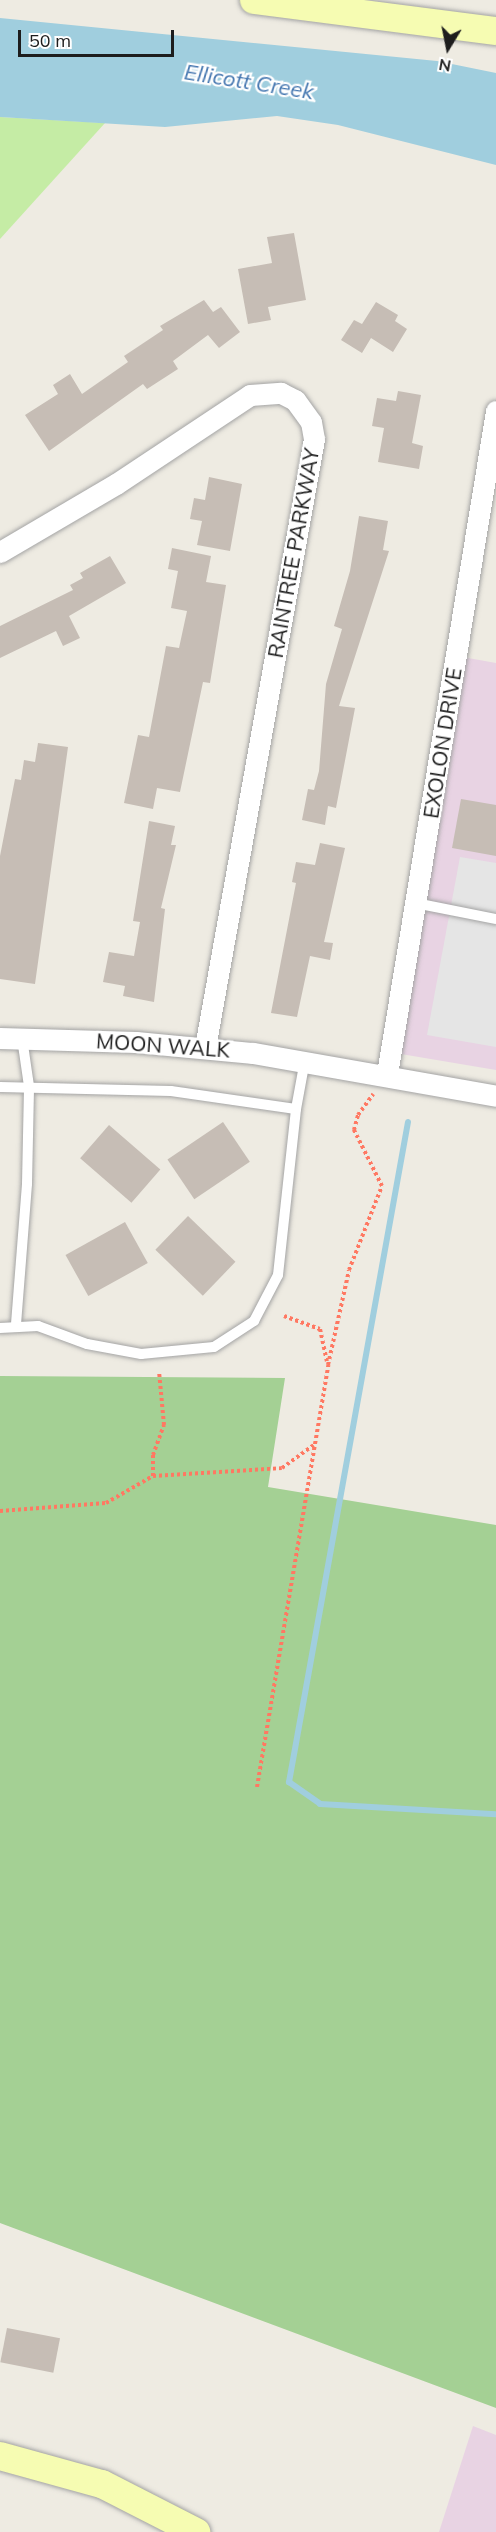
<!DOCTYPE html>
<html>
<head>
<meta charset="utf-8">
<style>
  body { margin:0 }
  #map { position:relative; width:496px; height:2532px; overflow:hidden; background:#eeebe2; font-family:Mulish,sans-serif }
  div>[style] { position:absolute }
  .industrial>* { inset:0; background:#e8d3e3 }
  .grass>* { inset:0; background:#c5eca5 }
  .forest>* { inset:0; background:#a4d094 }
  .parking>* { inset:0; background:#e5e5e5 }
  .water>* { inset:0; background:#a0cede }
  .stream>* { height:6px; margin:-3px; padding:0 3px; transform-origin:3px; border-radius:3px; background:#a0cede }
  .building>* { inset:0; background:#c6bdb5; transform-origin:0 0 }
  .path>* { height:4px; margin-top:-2px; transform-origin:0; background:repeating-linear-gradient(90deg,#ff7862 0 3px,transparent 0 6px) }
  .roads { filter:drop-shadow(0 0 2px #a4a4a4) drop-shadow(0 0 2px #a4a4a4) }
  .lane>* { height:10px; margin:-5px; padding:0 5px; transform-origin:5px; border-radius:5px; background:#fff }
  .street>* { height:21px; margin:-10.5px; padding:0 10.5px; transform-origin:10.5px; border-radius:10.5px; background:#fff }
  .secondary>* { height:28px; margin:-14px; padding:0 14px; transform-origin:14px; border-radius:14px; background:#f6fcb2 }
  span { translate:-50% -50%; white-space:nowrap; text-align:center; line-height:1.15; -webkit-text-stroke:4.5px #fff; paint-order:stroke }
  .street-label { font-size:21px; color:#1d1d1d }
  .water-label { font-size:22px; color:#4577b0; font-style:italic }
  .north { position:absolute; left:418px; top:18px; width:60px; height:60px; -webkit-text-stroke:4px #fff; paint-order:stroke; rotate:190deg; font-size:16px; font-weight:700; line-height:24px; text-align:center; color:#1d1d1d }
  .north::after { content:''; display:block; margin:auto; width:21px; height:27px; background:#1d1d1d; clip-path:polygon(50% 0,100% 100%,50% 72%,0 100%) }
  .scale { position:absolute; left:18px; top:30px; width:156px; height:27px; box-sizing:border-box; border:3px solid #1d1d1d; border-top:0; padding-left:8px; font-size:18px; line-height:21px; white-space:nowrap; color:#1d1d1d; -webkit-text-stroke:4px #fff; paint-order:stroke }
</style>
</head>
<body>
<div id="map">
  <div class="industrial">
    <i style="clip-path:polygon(457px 656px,496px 663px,496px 1070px,389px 1052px)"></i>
    <i style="clip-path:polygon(473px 2426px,496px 2435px,496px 2532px,439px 2532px)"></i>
  </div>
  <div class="grass">
    <i style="clip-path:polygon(0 117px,105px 123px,0 239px)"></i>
  </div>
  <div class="forest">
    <i style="clip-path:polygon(0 1376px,285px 1378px,268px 1487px,496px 1525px,496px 2408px,0 2223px)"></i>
  </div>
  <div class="parking">
    <i style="clip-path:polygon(460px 857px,496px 863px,496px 1047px,427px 1035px)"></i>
  </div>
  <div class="water">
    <i style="clip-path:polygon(0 18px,437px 61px,496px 73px,496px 165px,338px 125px,277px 116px,165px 127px,0 117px)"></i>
  </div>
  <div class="stream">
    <i style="left:408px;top:1122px;width:671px;rotate:100.22deg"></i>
    <i style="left:289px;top:1782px;width:38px;rotate:35deg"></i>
    <i style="left:320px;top:1804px;width:176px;rotate:3.3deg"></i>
  </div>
  <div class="building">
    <i style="clip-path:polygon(294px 233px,306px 300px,268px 307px,271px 320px,248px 324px,238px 269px,272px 263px,267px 237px)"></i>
    <i style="clip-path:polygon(204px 300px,213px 312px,221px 307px,240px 332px,219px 348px,208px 335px,173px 361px,178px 369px,147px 389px,143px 384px,49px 451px,25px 415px,58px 394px,53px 385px,70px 374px,82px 394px,128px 362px,124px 356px,163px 330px,160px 326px)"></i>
    <i style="clip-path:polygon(376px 302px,398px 315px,395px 321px,407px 329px,393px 352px,371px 338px,362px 353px,341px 340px,354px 320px,362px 324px)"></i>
    <i style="clip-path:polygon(398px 391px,421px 395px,412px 443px,423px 446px,419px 469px,378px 462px,384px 428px,372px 426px,377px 398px,396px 401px)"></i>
    <i style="clip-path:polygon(209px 477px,242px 484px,230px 551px,197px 545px,202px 521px,190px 519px,194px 498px,205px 500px)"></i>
    <i style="clip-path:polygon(359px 516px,388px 521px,383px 550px,389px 551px,339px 706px,355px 708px,336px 808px,328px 806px,325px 825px,302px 820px,308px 789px,314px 790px,319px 771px,326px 684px,342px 629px,334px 626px,350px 571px)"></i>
    <i style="clip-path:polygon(172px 548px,211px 556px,206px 582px,226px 585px,210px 683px,203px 682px,180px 792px,157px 788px,153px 809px,124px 803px,138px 735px,149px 737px,166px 646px,179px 648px,187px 611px,171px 608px,178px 571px,168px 569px)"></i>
    <i style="clip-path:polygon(110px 556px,126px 583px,69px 616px,80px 638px,63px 646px,56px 631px,0 658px,0 626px,73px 590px,70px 585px,83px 578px,80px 573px)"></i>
    <i style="clip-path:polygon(38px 743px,68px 747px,35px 984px,0 979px,0 856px,15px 779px,21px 780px,24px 760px,35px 762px)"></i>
    <i style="clip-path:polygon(461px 799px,496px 805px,496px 856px,452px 848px)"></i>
    <i style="clip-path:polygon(149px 821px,175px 826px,171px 845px,176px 845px,161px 908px,165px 909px,154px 1002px,123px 996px,125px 986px,103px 982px,109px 952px,134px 956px,140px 922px,133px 921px)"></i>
    <i style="clip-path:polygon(320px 843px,345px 848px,324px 942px,333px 943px,330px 960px,310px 956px,297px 1017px,271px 1013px,296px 883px,292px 882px,296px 862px,315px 865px)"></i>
    <i style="left:223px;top:1122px;width:48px;height:67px;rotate:56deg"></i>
    <i style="left:109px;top:1125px;width:68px;height:44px;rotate:41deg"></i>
    <i style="left:188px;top:1216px;width:66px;height:47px;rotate:44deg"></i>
    <i style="left:125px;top:1222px;width:47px;height:68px;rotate:61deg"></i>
    <i style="left:7px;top:2328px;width:54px;height:35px;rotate:11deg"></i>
  </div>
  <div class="path">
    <i style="left:284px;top:1316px;width:38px;rotate:20deg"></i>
    <i style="left:320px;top:1329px;width:33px;rotate:78deg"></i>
    <i style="left:153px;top:1476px;width:21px;rotate:-90deg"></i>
    <i style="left:153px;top:1455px;width:32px;rotate:-70deg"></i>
    <i style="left:164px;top:1425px;width:54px;rotate:-95.3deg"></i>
    <i style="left:0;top:1511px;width:106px;rotate:-4.3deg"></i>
    <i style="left:106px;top:1503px;width:54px;rotate:-29.9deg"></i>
    <i style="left:153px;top:1476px;width:129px;rotate:-3.5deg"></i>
    <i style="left:282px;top:1468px;width:39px;rotate:-36deg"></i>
    <i style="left:257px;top:1787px;width:428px;rotate:-80.4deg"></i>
    <i style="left:328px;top:1365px;width:97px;rotate:-77.5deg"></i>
    <i style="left:349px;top:1270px;width:90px;rotate:-68.6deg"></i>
    <i style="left:382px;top:1186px;width:63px;rotate:-116.6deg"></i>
    <i style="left:354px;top:1130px;width:16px;rotate:-75deg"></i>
    <i style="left:358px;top:1115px;width:26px;rotate:-54deg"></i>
  </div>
  <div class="roads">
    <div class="lane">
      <i style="left:415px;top:903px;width:83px;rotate:11.2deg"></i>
      <i style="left:0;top:1087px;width:171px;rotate:1.3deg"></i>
      <i style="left:171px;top:1091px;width:126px;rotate:8.2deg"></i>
      <i style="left:296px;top:1109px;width:50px;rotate:-79.6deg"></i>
      <i style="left:16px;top:1324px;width:140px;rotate:-85.5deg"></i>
      <i style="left:27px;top:1184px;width:98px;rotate:-88.8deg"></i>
      <i style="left:29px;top:1086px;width:49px;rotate:-98.3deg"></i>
      <i style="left:0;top:1328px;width:38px;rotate:-3deg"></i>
      <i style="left:38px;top:1326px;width:52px;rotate:20.2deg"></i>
      <i style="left:87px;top:1344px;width:55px;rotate:10.5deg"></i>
      <i style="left:141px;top:1354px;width:73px;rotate:-5.5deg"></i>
      <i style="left:214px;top:1347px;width:48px;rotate:-33deg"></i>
      <i style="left:254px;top:1321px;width:52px;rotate:-62.4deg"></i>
      <i style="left:278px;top:1275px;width:167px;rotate:-83.8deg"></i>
    </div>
    <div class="street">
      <i style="left:0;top:552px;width:134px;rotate:-30.4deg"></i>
      <i style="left:116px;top:484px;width:161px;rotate:-33.6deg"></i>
      <i style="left:250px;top:395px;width:31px;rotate:-4deg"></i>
      <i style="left:281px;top:393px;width:16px;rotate:27deg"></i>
      <i style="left:295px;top:400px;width:27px;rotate:54deg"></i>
      <i style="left:311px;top:422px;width:17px;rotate:80deg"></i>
      <i style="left:314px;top:439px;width:618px;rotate:100.16deg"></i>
      <i style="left:0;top:1038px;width:136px;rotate:1.7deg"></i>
      <i style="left:136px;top:1042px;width:118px;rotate:5.4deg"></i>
      <i style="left:253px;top:1053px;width:247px;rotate:10deg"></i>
      <i style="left:387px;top:1074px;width:672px;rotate:-80.66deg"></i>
    </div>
    <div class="secondary">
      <i style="left:254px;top:0;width:244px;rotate:7.3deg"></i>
      <i style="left:0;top:2456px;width:106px;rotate:15.4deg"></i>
      <i style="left:102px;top:2484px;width:106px;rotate:27.1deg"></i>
    </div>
  </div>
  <div class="street-label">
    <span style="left:293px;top:553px;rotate:-80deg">RAINTREE PARKWAY</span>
    <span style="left:442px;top:743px;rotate:-81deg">EXOLON DRIVE</span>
    <span style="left:163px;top:1045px;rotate:4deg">MOON WALK</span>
  </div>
  <div class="water-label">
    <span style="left:249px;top:82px;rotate:9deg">Ellicott Creek</span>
  </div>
  <div class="north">N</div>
  <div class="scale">50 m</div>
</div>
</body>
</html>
